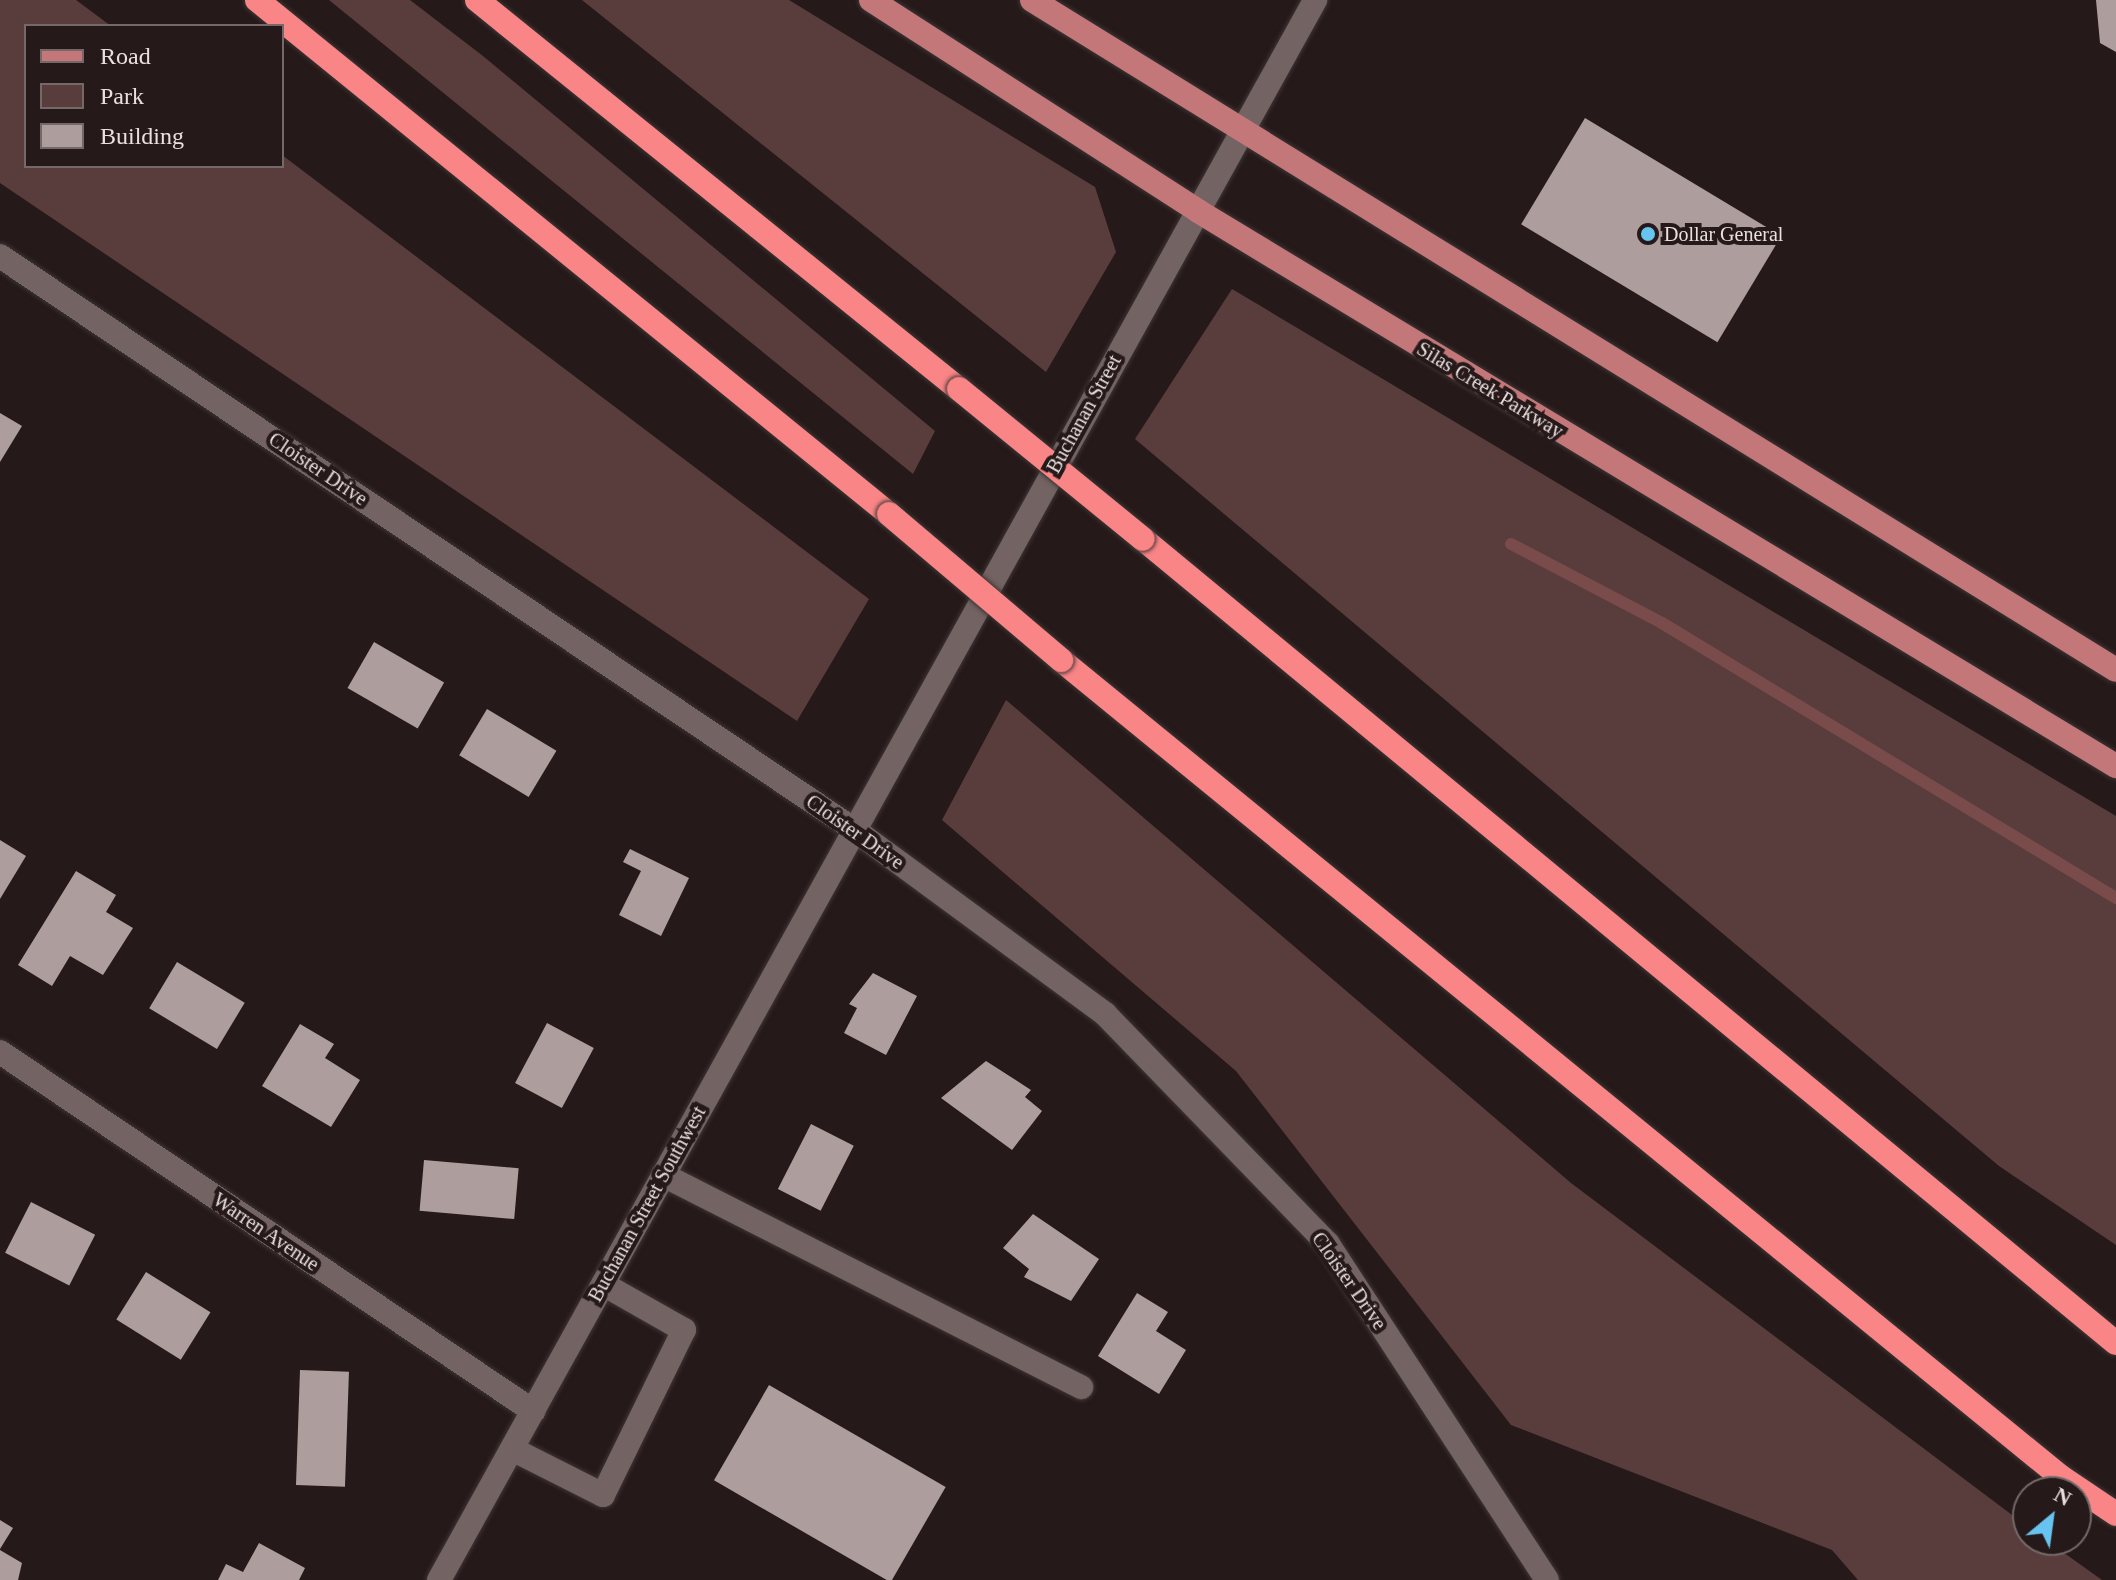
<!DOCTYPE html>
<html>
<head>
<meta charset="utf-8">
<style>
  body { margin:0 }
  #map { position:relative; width:2116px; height:1580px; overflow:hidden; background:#261919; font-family:"Times New Roman",serif }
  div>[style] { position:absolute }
  .green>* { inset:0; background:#593d3c }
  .stream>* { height:12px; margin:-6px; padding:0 6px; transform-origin:6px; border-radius:6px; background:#794b4b }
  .building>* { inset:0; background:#ae9d9d; transform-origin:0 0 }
  .roads { filter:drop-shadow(0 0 2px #3e3535) drop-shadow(0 0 2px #3e3535) }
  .lane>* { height:24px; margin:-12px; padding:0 12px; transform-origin:12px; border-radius:12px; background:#736362 }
  .street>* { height:24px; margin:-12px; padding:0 12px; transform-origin:12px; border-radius:12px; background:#736362 }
  .secondary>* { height:24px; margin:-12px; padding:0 12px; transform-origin:12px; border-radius:12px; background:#736362 }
  .primary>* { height:24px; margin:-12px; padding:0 12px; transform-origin:12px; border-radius:12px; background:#c47778 }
  .highway>* { height:24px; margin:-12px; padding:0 12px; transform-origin:12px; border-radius:12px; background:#fa8586 }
  .bridges { filter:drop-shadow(0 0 2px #3e3535) drop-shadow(0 0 2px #3e3535) }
  .highway-bridge>* { height:24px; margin:-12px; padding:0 12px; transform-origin:12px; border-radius:12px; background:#fa8586 }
  .dots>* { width:22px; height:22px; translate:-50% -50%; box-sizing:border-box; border:4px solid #261919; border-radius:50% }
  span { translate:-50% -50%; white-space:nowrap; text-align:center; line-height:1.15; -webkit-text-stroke:8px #261919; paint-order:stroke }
  .poi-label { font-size:20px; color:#e9e0df }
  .left { translate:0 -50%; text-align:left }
  .street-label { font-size:20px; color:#e9e0df }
  .legend { position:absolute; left:24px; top:24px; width:260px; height:144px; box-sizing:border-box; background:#261919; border:2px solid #746968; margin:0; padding:10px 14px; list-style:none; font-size:24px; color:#e9e0df }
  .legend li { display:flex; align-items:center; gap:16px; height:40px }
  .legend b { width:40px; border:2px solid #746968 }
  .north { position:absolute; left:2012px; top:1476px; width:80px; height:80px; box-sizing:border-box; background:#261919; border:2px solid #746968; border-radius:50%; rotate:29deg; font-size:22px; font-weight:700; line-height:32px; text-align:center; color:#e9e0df }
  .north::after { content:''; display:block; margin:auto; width:28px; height:36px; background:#67c4f0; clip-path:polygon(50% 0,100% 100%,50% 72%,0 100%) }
</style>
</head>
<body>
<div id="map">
  <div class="green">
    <i style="clip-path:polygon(0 0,76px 0,111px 26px,26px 26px,26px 166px,282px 166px,282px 155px,869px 599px,797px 721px,0 183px)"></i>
    <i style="clip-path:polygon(329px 0,410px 0,483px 56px,935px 431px,913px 474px)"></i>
    <i style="clip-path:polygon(582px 0,789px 0,1095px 187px,1116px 252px,1046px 372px)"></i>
    <i style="clip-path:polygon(1232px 289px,2116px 816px,2116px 1245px,1999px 1166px,1135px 439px)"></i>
    <i style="clip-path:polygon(1006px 700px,1571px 1183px,2028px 1527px,2028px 1540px,2046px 1540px,2102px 1580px,1858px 1580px,1832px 1550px,1511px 1425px,1236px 1071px,942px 820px)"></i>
  </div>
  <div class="stream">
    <i style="left:1511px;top:544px;width:170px;rotate:27.6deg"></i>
    <i style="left:1662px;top:623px;width:531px;rotate:31.2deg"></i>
  </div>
  <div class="building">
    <i style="clip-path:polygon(2096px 0,2116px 0,2116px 52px,2100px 43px)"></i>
    <i style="left:1585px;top:118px;width:229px;height:124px;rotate:31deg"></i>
    <i style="clip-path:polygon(0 413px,22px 426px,0 462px)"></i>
    <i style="left:374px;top:642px;width:81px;height:53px;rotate:30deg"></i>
    <i style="left:487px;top:709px;width:81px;height:54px;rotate:31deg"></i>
    <i style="clip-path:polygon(0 840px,26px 856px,0 899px)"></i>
    <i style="clip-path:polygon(630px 849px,689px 878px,661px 936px,619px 915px,641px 871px,623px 862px)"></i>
    <i style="clip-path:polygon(76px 871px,116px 895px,106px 912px,133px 928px,103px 975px,70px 956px,52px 986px,18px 965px)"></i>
    <i style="left:177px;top:962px;width:79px;height:54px;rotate:31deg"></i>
    <i style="clip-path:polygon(873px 973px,917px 996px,886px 1055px,844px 1033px,857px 1008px,849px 1004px)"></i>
    <i style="left:547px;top:1023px;width:53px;height:68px;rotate:28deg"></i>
    <i style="clip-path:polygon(300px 1024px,334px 1044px,325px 1058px,360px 1080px,331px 1127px,262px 1086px)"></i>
    <i style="clip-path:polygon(986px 1061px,1031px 1090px,1025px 1097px,1042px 1111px,1012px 1150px,941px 1098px)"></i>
    <i style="left:811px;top:1124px;width:48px;height:73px;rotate:27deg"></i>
    <i style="left:424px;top:1160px;width:95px;height:51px;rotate:5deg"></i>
    <i style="left:31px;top:1202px;width:72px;height:57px;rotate:27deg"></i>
    <i style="clip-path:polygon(1033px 1214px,1099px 1259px,1071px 1301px,1024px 1277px,1029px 1269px,1003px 1248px)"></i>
    <i style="left:146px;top:1272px;width:76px;height:56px;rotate:32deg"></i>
    <i style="clip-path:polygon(1137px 1293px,1168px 1312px,1156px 1331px,1186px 1350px,1159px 1394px,1098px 1356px)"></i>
    <i style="left:300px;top:1370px;width:49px;height:115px;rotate:2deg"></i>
    <i style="left:769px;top:1385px;width:204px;height:110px;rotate:30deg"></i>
    <i style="clip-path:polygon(0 1520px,13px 1528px,0 1549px)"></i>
    <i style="clip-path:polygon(259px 1543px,305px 1568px,299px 1580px,218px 1580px,226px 1564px,243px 1572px)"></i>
    <i style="clip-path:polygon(0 1550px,22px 1563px,18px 1580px,0 1580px)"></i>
  </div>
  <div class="roads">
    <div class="lane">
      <i style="left:663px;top:1175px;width:469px;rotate:26.9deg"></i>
      <i style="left:512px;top:1449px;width:102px;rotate:26.8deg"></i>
      <i style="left:603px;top:1495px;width:184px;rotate:-63.9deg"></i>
      <i style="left:684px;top:1330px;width:93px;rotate:-150.4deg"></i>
    </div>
    <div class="street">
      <i style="left:0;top:256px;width:1026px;rotate:33.88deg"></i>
      <i style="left:852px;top:828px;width:314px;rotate:36.3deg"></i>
      <i style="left:1105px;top:1014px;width:320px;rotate:45.9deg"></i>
      <i style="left:1328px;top:1244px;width:401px;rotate:56.9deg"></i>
      <i style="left:0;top:1052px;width:643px;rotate:33.96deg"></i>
    </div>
    <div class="secondary">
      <i style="left:439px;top:1580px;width:1807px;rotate:-60.99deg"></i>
    </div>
    <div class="primary">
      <i style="left:871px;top:0;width:389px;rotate:32.8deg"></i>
      <i style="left:1198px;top:211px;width:1073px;rotate:31.16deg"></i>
      <i style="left:1032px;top:0;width:1274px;rotate:31.72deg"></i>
    </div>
    <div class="highway">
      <i style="left:257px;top:0;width:815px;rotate:39.12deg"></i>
      <i style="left:477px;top:0;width:619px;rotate:38.91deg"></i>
      <i style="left:1143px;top:539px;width:1262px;rotate:39.57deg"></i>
      <i style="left:1061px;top:660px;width:1291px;rotate:39.25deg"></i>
      <i style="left:2061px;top:1477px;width:66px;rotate:33.9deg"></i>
    </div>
  </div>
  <div class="bridges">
    <div class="highway-bridge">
      <i style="left:959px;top:389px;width:237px;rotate:39.2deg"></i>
      <i style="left:889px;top:514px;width:226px;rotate:40.3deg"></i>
    </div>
  </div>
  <div class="dots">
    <i style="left:1648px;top:234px;background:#67c4f0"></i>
  </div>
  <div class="poi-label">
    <span class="left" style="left:1664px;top:234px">Dollar General</span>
  </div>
  <div class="street-label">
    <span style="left:1490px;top:390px;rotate:31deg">Silas Creek Parkway</span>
    <span style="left:1084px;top:414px;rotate:-61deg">Buchanan Street</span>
    <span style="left:318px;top:469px;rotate:34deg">Cloister Drive</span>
    <span style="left:855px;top:832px;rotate:35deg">Cloister Drive</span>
    <span style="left:647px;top:1204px;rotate:-61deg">Buchanan Street Southwest</span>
    <span style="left:266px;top:1232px;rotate:34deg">Warren Avenue</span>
    <span style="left:1349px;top:1281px;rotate:55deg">Cloister Drive</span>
  </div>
  <ul class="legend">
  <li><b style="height:10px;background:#c47778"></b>Road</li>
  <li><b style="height:22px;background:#593d3c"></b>Park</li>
  <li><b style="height:22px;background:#ae9d9d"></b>Building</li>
  </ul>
  <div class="north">N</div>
</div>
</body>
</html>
